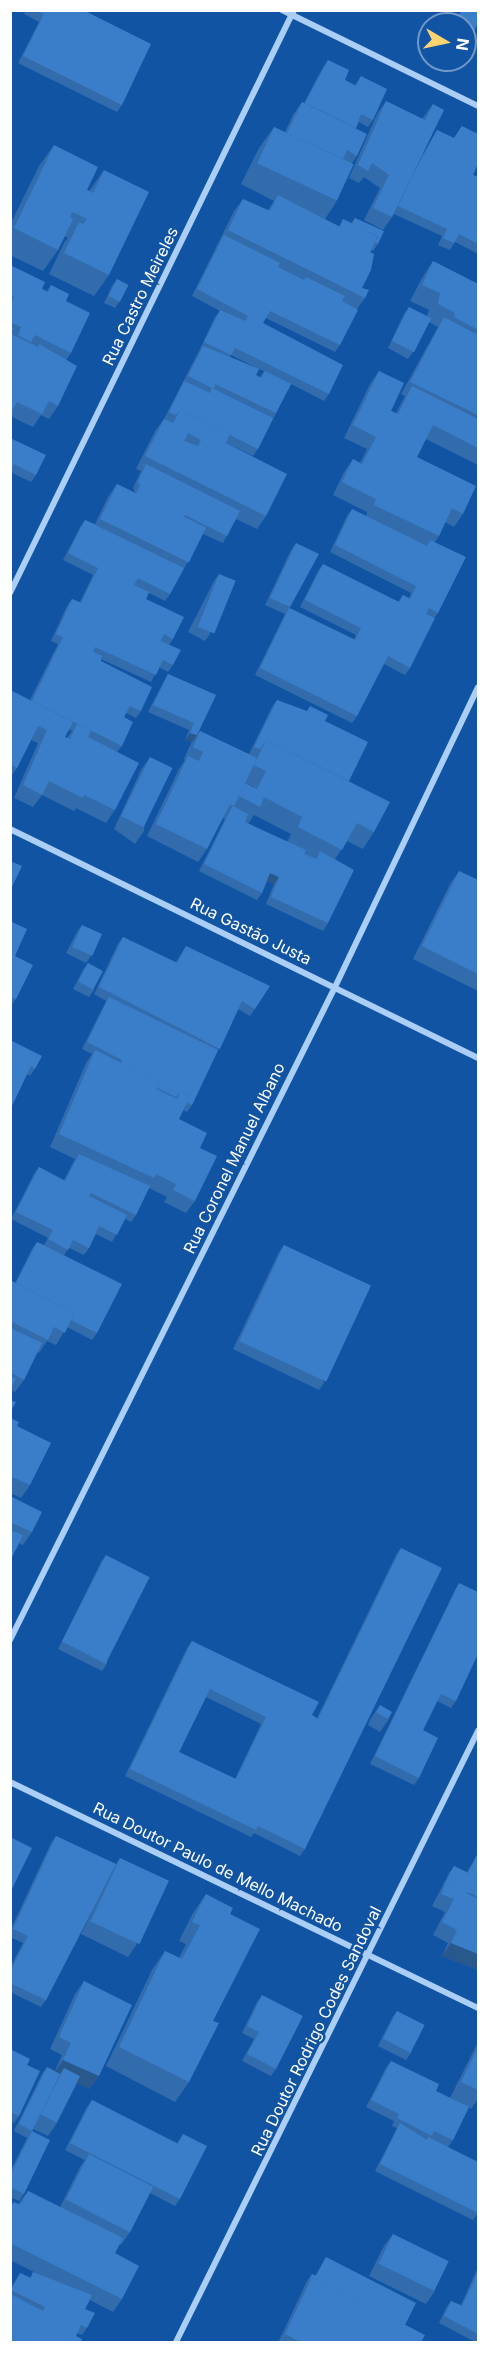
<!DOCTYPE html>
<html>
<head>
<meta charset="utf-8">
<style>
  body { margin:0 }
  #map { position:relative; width:489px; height:2353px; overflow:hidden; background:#1154a3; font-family:Inter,sans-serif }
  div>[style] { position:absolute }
  .street>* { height:6px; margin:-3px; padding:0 3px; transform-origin:3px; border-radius:3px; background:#abcef6 }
  .wall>* { inset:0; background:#326cad }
  .shaded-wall>* { inset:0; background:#29588d }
  .building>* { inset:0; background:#3a7dc9; transform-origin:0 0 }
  span { translate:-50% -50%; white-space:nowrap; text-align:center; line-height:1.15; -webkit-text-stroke:5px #1154a3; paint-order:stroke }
  .street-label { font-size:16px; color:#fff }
  .frame { position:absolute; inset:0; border:12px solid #fff; pointer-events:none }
  .north { position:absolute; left:417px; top:12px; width:60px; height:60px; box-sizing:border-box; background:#1154a3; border:2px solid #7098c8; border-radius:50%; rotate:99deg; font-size:16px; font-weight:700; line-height:24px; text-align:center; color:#fff }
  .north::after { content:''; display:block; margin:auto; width:21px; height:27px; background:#ffd370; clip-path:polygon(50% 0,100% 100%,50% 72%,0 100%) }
</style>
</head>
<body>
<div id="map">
  <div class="street">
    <i style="left:282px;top:10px;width:218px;rotate:26.1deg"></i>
    <i style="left:10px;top:593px;width:648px;rotate:-64.03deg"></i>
    <i style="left:10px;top:829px;width:521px;rotate:26.07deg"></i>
    <i style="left:10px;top:1640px;width:729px;rotate:-63.54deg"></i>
    <i style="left:335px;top:987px;width:332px;rotate:-64.5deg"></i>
    <i style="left:10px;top:1782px;width:520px;rotate:25.78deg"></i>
    <i style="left:176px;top:2342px;width:682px;rotate:-63.7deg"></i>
  </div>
  <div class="wall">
    <i style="clip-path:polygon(26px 10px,83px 10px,122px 105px,117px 112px,18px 63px,39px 22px,24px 14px)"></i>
    <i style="clip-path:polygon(461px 10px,478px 10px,468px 44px,465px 48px,465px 24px,454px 24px)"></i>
    <i style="clip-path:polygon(evenodd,328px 60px,345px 80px,355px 85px,361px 76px,373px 120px,368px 127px,359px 122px,356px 128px,357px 156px,352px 163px,335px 204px,325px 219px,339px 226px,343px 219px,351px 223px,355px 218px,378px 244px,373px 251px,371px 250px,362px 288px,365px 298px,357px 309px,340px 345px,335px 352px,266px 318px,263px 323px,329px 394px,324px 401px,291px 384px,258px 449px,253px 456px,226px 443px,266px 516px,257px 529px,236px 519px,227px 536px,223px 543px,203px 534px,170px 594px,165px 601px,149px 593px,146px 599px,173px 639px,169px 645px,173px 665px,168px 672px,159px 667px,151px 682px,101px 659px,101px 661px,141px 711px,136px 718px,126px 713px,124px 717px,122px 746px,117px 752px,115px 810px,106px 823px,76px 808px,74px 811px,42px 795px,33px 807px,14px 798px,38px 743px,31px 740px,17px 768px,10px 778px,10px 690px,30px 700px,58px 644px,51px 641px,67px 606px,72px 599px,80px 602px,93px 575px,63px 560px,80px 527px,85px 520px,95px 524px,108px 497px,117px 484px,135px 493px,133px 488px,141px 471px,136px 469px,155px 431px,164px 419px,200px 349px,215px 317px,220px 311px,192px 296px,234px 211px,243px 199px,268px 210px,274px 201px,241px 184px,259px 148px,274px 127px,285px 132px,293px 115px,302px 102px,304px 103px,323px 67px,328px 60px,231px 355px,257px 368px,230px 357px,231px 355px,328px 60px,259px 369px,264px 371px,260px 377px,256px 375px,259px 369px,328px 60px,69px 730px,72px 731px,67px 738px,65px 737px,69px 730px)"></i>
    <i style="clip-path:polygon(386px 101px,422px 119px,433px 104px,423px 154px,437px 130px,454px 138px,462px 126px,473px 175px,478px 177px,478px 254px,455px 242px,450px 250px,438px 245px,442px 236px,394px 214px,383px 230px,364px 220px,380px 188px,364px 177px,359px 183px,349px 178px,377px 114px)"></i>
    <i style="clip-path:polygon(54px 145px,87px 190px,89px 191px,104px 170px,109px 275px,94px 296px,49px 274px,64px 243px,68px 238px,65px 236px,58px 250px,43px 271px,10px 255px,10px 225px,39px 166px)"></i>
    <i style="clip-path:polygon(433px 261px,478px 284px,478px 414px,476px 417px,478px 419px,478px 465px,426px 439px,417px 457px,463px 514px,454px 527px,445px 522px,439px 536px,435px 542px,438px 613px,434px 618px,410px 668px,405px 675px,384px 664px,357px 716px,352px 723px,255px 675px,285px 614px,265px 605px,291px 550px,296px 543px,290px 608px,354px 639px,356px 635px,300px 607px,318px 571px,323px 564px,398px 602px,403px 595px,409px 598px,411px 593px,330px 552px,347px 516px,352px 509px,366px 516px,367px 512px,333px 495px,344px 472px,353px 459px,360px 463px,367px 449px,344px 438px,370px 384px,379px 371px,391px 411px,396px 413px,405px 396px,401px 394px,438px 327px,429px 322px,413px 352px,408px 359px,388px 348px,404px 314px,409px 307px,427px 316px,429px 310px,410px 301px,422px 278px)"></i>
    <i style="clip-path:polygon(10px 265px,42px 289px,47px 291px,51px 285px,66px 301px,71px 353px,66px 360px,58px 406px,49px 419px,41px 415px,33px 427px,10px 416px)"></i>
    <i style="clip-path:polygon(117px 279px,120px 301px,115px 308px,104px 303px,112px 286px)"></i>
    <i style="clip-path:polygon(10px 438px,36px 475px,31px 482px,10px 472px)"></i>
    <i style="clip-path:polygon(219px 574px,210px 634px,205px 641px,188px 632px,214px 581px)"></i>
    <i style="clip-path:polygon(168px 674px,216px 695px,197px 735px,192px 742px,185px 740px,189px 730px,148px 712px,164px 681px)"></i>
    <i style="clip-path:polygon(evenodd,277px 700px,325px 721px,349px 781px,374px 832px,363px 849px,347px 841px,335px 859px,328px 923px,323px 931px,266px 904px,274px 884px,267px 881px,262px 893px,257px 900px,199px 871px,225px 819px,223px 818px,207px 849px,198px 862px,147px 836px,179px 769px,185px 760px,184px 759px,191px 743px,200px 731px,255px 757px,249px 754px,272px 707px,277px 700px,245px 783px,254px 787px,254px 788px,243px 786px,245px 783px,277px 700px,254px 815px,291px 834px,287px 842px,248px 824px,254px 815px)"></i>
    <i style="clip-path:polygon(150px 757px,144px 831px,135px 844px,114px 829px,141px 770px)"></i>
    <i style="clip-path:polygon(459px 871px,478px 880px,478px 991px,413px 959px,450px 884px)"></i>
    <i style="clip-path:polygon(10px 921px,15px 956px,16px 999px,10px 1007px)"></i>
    <i style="clip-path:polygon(82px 925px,91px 956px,86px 963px,66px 953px,77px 932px)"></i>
    <i style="clip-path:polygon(123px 937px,176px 962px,186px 946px,255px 1009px,250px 1016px,238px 1009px,192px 1105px,187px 1112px,183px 1110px,179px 1119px,200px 1148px,195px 1201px,186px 1213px,164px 1202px,167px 1197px,149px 1188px,136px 1215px,131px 1222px,125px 1219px,112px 1242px,96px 1234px,89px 1248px,84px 1255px,69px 1248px,64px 1255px,97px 1333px,92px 1340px,67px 1327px,56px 1345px,47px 1341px,39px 1353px,37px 1352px,24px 1380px,15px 1392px,10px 1390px,10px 1280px,15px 1283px,32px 1249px,37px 1242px,44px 1245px,48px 1238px,11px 1219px,34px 1174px,39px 1167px,64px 1180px,75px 1159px,50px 1147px,86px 1063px,92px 1054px,82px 1049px,106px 1001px,94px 994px,118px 944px)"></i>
    <i style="clip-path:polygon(88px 963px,94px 990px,89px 997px,73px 989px,83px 970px)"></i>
    <i style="clip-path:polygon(10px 1040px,35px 1069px,30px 1076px,27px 1074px)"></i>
    <i style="clip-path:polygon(284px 1245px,324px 1383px,319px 1390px,233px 1349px,279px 1252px)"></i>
    <i style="clip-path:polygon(10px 1418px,17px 1426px,30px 1485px,21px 1498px,10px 1493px)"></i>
    <i style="clip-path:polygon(10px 1496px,32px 1532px,23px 1545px,19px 1543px,10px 1561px)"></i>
    <i style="clip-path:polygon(evenodd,401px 1548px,305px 1849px,300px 1856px,254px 1833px,251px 1837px,125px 1776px,187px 1648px,192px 1641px,317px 1718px,396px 1555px,401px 1548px,206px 1697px,261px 1724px,235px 1779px,179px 1752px,206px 1697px)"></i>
    <i style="clip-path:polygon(106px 1555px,107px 1664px,102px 1671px,58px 1649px,101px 1562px)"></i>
    <i style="clip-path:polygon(459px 1583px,456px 1701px,451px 1708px,437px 1701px,423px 1730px,419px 1778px,414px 1785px,370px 1764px,455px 1590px)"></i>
    <i style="clip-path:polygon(380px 1705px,389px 1719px,380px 1732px,368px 1725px,371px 1718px)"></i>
    <i style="clip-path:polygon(56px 1836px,116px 1864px,120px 1858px,137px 1944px,128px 1957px,81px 1934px,95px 1906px,46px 2000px,41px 2007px,10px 1992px,10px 1968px,23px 1943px,10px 1937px,10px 1931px,51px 1843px)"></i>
    <i style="clip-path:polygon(478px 1853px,478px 1970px,442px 1956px,448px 1943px,433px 1935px,445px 1912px,432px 1906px,449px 1873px,454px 1866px,467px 1872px,474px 1860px)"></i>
    <i style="clip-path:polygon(206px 1894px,230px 1914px,213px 2021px,189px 2082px,175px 2102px,106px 2066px,152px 1970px,165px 1951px,179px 1958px,186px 1944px,179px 1941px,193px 1913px)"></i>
    <i style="clip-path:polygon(84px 1981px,90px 2089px,77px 2083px,57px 2123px,48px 2136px,33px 2129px,32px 2131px,24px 2194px,19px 2201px,10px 2197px,10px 2172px,27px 2138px,14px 2131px,42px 2074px,47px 2067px,55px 2071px,62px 2055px,50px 2049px,75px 1994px)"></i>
    <i style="clip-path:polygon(262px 1995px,276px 2069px,271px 2076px,242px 2061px,254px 2039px,242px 2033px,257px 2002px)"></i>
    <i style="clip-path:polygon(397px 2011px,411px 2053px,406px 2060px,378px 2046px,392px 2018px)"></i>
    <i style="clip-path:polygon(478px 2042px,478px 2099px,471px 2109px,469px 2107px,453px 2140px,448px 2147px,478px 2213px,473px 2220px,375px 2171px,397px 2128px,392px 2126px,394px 2121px,366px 2107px,386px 2068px,391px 2061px,436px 2091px,450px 2098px)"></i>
    <i style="clip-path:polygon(10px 2049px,27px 2065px,19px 2116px,14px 2123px,10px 2122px)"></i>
    <i style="clip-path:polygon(92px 2100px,177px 2143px,183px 2134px,180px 2199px,175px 2206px,150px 2193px,130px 2232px,121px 2245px,120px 2244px,115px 2253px,122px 2299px,113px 2312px,90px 2300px,85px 2309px,87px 2328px,82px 2335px,77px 2333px,10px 2343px,10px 2289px,20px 2273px,30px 2278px,33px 2272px,38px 2274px,10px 2260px,10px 2208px,14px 2202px,18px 2204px,28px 2191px,60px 2207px,80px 2167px,85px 2160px,65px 2150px,87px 2107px)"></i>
    <i style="clip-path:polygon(393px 2234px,435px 2291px,426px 2304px,369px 2276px,384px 2246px)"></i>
    <i style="clip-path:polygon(326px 2257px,405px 2325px,421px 2343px,278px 2343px,307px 2281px,312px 2274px,315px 2276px)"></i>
    <i style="clip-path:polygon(478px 2267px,478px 2343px,477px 2343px,439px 2323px,446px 2308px,451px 2301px,461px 2305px)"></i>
  </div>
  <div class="shaded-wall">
    <i style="clip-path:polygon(190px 733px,197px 735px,192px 742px,185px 740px)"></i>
    <i style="clip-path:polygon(270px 873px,279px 877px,274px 884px,265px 880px)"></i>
    <i style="clip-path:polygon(451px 1943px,478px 1954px,478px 1970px,442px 1956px)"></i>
    <i style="clip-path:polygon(63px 2060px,99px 2076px,90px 2089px,60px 2076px,64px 2068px,59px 2075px,54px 2073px)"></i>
  </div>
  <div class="building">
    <i style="clip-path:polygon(36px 10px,83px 10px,151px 44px,122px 105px,23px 56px,44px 14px)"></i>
    <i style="clip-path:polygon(462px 10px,478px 10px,478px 23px,468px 44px,465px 42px,465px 24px,455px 24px)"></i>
    <i style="clip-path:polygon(328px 60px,349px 70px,345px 80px,356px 86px,361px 76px,387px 89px,373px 120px,361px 114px,356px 128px,305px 103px)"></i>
    <i style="clip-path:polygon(386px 101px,425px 120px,433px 104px,444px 110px,392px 217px,373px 208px,389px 175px,372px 163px,368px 171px,358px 165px)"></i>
    <i style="clip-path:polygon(302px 102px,367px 134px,357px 156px,347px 150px,343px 159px,287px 133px)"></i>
    <i style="clip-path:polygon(462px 126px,478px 134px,478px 164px,473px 175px,478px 177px,478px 244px,459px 234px,454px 243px,443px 238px,447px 229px,398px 206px,413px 175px,437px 130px,454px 138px)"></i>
    <i style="left:274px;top:127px;width:88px;height:40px;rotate:25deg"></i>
    <i style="clip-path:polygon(54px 145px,98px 167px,87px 190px,93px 193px,104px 170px,149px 192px,109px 275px,64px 253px,79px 222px,83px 224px,87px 219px,72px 212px,70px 217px,73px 219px,58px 250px,14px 228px)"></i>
    <i style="clip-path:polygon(278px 195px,340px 227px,343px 219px,378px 237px,370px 252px,374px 254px,371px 270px,362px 288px,369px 290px,365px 298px,228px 230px,243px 199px,270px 211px)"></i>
    <i style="clip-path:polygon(355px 218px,384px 231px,378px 244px,375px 242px,378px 237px,352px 224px)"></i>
    <i style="clip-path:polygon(224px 235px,280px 263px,278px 267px,304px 280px,306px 277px,345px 296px,342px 301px,358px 310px,340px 345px,270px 311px,263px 323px,343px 365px,329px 394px,235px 348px,231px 355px,204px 342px,220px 310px,245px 321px,248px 316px,197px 289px)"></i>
    <i style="clip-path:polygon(433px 261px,478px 284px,478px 330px,454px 317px,455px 313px,438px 304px,440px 293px,422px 285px)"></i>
    <i style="clip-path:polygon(10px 265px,45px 282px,42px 289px,48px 292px,51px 285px,69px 294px,66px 301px,90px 313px,71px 353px,35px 335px,31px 342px,18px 335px,21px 327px,10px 322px,10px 308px,14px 297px,10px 295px)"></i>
    <i style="left:117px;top:279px;width:13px;height:19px;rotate:27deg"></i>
    <i style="left:409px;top:307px;width:25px;height:38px;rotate:27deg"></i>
    <i style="clip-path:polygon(444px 317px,478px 335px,478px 415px,410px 382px)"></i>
    <i style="clip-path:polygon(10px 327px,13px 328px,11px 334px,38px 347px,39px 344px,77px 366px,58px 406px,49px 401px,42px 414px,17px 402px,10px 414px)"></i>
    <i style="clip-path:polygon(203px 346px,259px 369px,256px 375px,261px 378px,265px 371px,291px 384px,276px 413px,215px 384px,214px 389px,188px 376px)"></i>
    <i style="clip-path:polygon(379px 371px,404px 383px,391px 411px,398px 414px,412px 386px,478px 419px,478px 448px,433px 425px,417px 457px,476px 486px,463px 514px,452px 508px,439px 536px,374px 505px,376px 499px,342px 482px,353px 459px,362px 464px,376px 437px,353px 425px)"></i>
    <i style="clip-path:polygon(184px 381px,210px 393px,212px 388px,273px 418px,258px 449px,230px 435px,230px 434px,180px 410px,176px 415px,169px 412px)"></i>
    <i style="clip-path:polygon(evenodd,180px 410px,230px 434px,226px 443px,287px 474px,266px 516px,145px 456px,164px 419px,173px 423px,180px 410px,188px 433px,201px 440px,198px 446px,184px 441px,188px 433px)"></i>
    <i style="clip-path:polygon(10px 438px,46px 455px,36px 475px,14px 464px,10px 470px)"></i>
    <i style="clip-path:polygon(146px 464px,240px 511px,227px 536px,185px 515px,184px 517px,136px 494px,140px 486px,138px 481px)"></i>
    <i style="left:117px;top:484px;width:99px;height:39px;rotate:26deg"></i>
    <i style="clip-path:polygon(352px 509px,427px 546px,430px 540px,466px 557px,438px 613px,429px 608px,426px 614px,435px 618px,410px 668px,388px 656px,357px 716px,260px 668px,289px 608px,355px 640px,361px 628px,305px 600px,323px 564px,399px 602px,403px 595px,410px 599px,416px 586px,335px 545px)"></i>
    <i style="clip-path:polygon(85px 520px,184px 568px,170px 594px,138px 578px,134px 585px,149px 592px,146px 599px,184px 617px,173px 639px,164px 634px,161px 641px,181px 650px,173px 665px,163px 660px,156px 675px,95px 647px,93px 652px,102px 656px,101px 661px,152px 687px,141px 711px,130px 706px,124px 717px,133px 722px,122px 746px,32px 701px,63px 637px,56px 634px,72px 599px,81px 603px,98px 568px,68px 553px)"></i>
    <i style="clip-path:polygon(296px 543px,319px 554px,290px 607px,270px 598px)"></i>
    <i style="left:219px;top:574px;width:18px;height:57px;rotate:22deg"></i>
    <i style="clip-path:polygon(168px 674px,216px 695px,197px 735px,190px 733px,194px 723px,153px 705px)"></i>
    <i style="clip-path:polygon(10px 690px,73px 722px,65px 737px,70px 739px,77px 724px,91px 730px,88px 737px,139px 763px,115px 810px,84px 795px,83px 798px,49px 781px,42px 795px,23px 785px,47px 730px,38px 726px,17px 768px,10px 764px)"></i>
    <i style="clip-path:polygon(277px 700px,307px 711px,310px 706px,328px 715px,325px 721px,368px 742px,349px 781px,266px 740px,260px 749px,254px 747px)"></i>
    <i style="clip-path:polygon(200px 731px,257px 758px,234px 806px,230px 804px,207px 849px,156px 824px,188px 756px,199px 761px,203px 752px,193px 747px)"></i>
    <i style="clip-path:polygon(266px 740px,390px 802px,374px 832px,357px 823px,342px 850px,298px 827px,302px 817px,264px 797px,260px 807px,239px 796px,245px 783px,257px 789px,266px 771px,254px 765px)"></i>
    <i style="left:150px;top:757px;width:25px;height:66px;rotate:26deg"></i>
    <i style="clip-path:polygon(233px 806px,248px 814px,245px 822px,306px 850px,304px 854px,317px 859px,320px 851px,354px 870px,328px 923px,271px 897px,279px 877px,270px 873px,262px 893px,204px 864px,229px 813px)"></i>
    <i style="clip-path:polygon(10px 861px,22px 866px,10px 891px)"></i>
    <i style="clip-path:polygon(459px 871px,478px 880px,478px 974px,422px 946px)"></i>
    <i style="clip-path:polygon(10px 921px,27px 929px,15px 956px,33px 965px,16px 999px,10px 997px)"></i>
    <i style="left:82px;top:925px;width:22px;height:24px;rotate:24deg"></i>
    <i style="clip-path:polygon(123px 937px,177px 963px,186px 946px,270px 986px,255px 1009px,242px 1001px,220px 1049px,99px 987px)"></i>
    <i style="left:88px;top:963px;width:17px;height:21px;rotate:28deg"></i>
    <i style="clip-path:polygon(109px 997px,218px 1050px,192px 1105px,187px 1102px,190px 1096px,180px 1091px,176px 1097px,157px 1088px,160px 1082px,121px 1063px,122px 1060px,87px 1042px)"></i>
    <i style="clip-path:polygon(10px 1040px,42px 1056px,35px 1069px,31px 1066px,10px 1110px)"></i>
    <i style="clip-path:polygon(95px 1050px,160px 1082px,156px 1089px,177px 1099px,180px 1091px,190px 1096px,179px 1119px,207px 1133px,200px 1148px,217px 1156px,195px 1201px,173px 1190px,176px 1184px,156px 1174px,154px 1178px,59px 1134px)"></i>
    <i style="clip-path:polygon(79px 1154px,150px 1186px,136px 1215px,91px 1193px,89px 1196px,127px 1215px,117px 1235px,99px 1226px,89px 1248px,73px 1240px,68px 1250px,48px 1239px,53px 1230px,16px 1212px,39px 1167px,65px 1181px)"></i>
    <i style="clip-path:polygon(37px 1242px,122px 1284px,97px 1333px,71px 1320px,74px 1313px,16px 1283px)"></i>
    <i style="left:284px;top:1245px;width:96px;height:106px;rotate:25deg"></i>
    <i style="clip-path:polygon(10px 1280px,74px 1313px,65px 1333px,54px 1327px,48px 1340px,10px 1321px)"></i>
    <i style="clip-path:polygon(10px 1328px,42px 1343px,24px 1380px,10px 1372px)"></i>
    <i style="clip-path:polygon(10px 1376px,16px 1379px,10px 1390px)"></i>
    <i style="clip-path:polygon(10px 1400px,16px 1402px,10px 1413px)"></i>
    <i style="clip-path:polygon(10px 1418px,19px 1422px,17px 1426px,51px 1443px,30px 1485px,12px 1477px,10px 1481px)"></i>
    <i style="clip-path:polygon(10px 1496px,42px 1512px,32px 1532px,10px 1522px)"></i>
    <i style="clip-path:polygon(10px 1530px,23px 1535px,10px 1561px)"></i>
    <i style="clip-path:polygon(evenodd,401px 1548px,442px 1568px,305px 1849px,258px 1826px,256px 1830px,130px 1769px,192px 1641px,319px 1702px,312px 1715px,318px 1719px,401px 1548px,210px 1689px,266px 1717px,236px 1779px,179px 1752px,210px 1689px)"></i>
    <i style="left:106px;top:1555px;width:49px;height:97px;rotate:27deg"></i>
    <i style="clip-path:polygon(459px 1583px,478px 1592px,478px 1654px,456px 1701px,441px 1694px,423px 1730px,438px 1738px,419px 1778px,375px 1756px)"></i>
    <i style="left:380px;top:1705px;width:14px;height:8px;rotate:30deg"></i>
    <i style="clip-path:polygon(56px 1836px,116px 1864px,46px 2000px,10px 1983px,10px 1972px,28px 1936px,13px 1929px)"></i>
    <i style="clip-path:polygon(10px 1837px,32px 1848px,10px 1893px)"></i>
    <i style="clip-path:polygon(478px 1853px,478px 1897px,468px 1892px,467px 1894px,446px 1883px,442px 1889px,454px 1866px,468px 1873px)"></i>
    <i style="left:120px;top:1858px;width:54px;height:70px;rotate:25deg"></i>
    <i style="clip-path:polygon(446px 1883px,478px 1899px,478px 1954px,451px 1943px,457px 1930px,442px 1922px,454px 1899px,441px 1894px)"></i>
    <i style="clip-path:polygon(206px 1894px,233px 1908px,230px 1914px,260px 1929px,213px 2021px,219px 2023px,189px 2082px,119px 2047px,165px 1951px,182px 1959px,200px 1925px,192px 1922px)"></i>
    <i style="clip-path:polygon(84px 1981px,132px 2005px,99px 2076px,63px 2060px,71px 2043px,59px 2037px)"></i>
    <i style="clip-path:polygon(262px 1995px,303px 2016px,276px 2069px,247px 2054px,259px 2032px,247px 2026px)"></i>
    <i style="left:397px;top:2011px;width:31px;height:31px;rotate:27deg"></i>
    <i style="clip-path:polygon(478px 2047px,478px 2090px,461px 2082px)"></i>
    <i style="clip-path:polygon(10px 2049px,30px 2059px,27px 2065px,40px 2071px,19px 2116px,10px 2112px)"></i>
    <i style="clip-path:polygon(391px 2061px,439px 2084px,436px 2091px,469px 2107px,453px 2140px,434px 2131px,432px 2136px,397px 2118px,399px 2114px,371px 2100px)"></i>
    <i style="clip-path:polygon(47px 2067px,60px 2074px,32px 2131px,50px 2140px,24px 2194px,10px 2187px,10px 2176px,32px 2131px,19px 2124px)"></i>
    <i style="left:64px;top:2068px;width:18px;height:52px;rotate:27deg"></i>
    <i style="clip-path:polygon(92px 2100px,178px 2144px,183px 2134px,207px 2146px,180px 2199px,70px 2143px)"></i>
    <i style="clip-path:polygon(400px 2123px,427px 2140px,428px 2137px,478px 2162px,478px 2213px,380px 2164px)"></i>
    <i style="left:89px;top:2154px;width:72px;height:51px;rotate:27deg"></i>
    <i style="clip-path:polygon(28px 2191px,123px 2238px,115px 2253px,139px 2266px,122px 2299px,10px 2243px,10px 2209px,14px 2202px,20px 2205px)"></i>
    <i style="left:393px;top:2234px;width:62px;height:33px;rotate:26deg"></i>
    <i style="clip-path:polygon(326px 2257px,416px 2303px,405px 2325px,312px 2277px,308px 2283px,312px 2274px,316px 2276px)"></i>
    <i style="clip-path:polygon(33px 2272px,92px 2295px,85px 2309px,95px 2313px,87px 2328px,81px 2325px,76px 2336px,82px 2339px,81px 2343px,10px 2343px,10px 2294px,43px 2311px,45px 2307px,11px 2290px,20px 2273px,31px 2278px)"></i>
    <i style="clip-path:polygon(478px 2272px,478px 2334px,444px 2316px,451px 2301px,462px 2306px)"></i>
    <i style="clip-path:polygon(312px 2277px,425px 2335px,421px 2343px,302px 2343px,285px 2334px)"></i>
  </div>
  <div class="street-label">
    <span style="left:140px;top:296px;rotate:-64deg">Rua Castro Meireles</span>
    <span style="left:251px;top:931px;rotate:26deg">Rua Gastão Justa</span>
    <span style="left:234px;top:1158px;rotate:-64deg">Rua Coronel Manuel Albano</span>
    <span style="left:218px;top:1867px;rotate:26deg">Rua Doutor Paulo de Mello Machado</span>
    <span style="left:316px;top:2031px;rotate:-64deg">Rua Doutor Rodrigo Codes Sandoval</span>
  </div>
  <div class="frame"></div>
  <div class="north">N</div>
</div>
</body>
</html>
